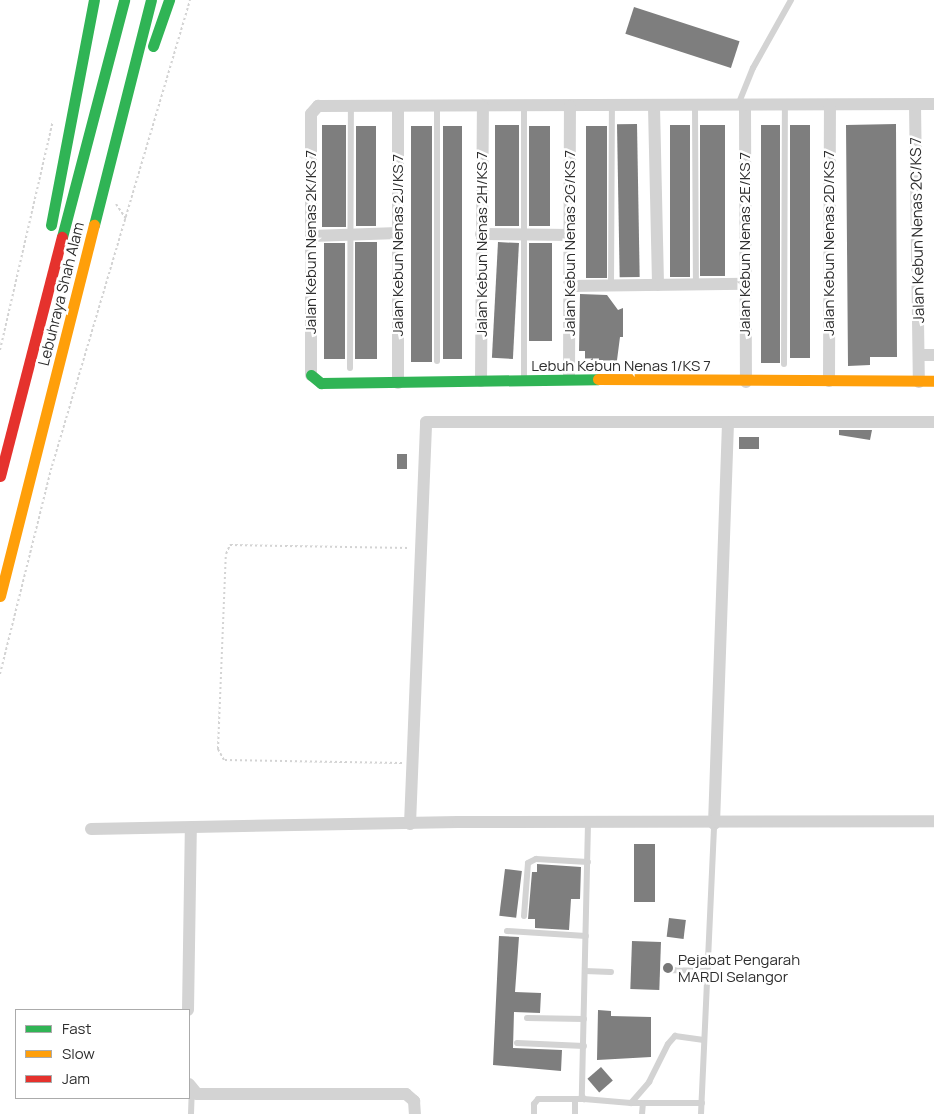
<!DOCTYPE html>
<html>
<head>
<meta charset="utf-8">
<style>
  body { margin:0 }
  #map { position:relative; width:934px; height:1114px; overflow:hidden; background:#fff; font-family:Manrope,sans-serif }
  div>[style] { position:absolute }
  .building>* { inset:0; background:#7e7e7e; transform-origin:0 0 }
  .path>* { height:2px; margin-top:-1px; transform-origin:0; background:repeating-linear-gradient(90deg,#d3d3d3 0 2.5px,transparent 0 5px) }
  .lane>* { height:6px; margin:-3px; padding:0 3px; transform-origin:3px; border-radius:3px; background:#d3d3d3 }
  .street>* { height:12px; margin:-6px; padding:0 6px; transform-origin:6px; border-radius:6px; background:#d3d3d3 }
  .fast>* { height:11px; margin:-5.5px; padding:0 5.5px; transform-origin:5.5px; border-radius:5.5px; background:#30b455 }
  .slow>* { height:11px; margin:-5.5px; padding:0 5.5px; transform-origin:5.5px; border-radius:5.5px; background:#ff9f0a }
  .jam>* { height:11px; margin:-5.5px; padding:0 5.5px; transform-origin:5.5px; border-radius:5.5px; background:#e5322d }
  .dots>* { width:14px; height:14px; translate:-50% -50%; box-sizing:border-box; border:2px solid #fff; border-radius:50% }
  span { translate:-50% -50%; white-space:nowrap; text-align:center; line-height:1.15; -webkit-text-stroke:5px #fff; paint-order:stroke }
  .street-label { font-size:15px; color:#2e2e2e }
  .poi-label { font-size:15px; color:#2e2e2e }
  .left { translate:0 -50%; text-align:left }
  .legend { position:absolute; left:15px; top:1009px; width:175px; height:90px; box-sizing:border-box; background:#fff; border:1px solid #ababab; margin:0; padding:6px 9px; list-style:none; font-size:15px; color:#2e2e2e }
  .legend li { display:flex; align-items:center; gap:10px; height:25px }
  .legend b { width:25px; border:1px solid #ababab }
</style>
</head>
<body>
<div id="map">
  <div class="building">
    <i style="left:634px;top:7px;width:111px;height:28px;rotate:18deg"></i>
    <i style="left:637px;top:124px;width:153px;height:20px;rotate:89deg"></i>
    <i style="clip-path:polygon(896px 124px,897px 357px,870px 357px,870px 365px,848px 366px,846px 125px)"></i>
    <i style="left:346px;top:125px;width:102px;height:24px;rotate:90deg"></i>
    <i style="left:495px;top:125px;width:24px;height:101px"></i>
    <i style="left:670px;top:125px;width:20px;height:152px"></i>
    <i style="left:700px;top:125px;width:25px;height:151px"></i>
    <i style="left:761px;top:125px;width:19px;height:238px"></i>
    <i style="left:790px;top:125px;width:20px;height:233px"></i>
    <i style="left:356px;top:126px;width:20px;height:100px"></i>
    <i style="left:411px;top:126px;width:21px;height:236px"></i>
    <i style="left:443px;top:126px;width:19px;height:233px"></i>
    <i style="left:529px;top:126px;width:21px;height:100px"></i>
    <i style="left:586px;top:126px;width:21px;height:152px"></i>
    <i style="left:377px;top:242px;width:117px;height:22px;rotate:90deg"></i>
    <i style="left:498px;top:242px;width:21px;height:116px;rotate:3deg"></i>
    <i style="left:345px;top:243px;width:116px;height:21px;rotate:90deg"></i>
    <i style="left:529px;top:243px;width:23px;height:98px"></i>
    <i style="clip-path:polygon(580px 294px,607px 295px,618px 310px,623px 308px,623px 337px,620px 337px,616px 368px,603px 368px,603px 360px,585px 360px,585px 351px,579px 351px)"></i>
    <i style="clip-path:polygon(839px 430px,872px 430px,870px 440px,839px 435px)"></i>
    <i style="left:739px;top:437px;width:20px;height:12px"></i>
    <i style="left:397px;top:454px;width:10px;height:15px"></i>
    <i style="left:634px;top:844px;width:21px;height:58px"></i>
    <i style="clip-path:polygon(537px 864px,581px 867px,580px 899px,571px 899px,569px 930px,535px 928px,535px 919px,528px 919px,532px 872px,537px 872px)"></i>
    <i style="left:505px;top:869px;width:17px;height:47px;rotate:7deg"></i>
    <i style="left:669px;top:918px;width:17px;height:19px;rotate:7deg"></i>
    <i style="clip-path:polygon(499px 936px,519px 937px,515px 992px,541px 993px,540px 1013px,514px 1012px,513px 1048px,562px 1050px,561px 1071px,493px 1065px)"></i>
    <i style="left:632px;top:941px;width:29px;height:48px;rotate:2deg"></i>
    <i style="clip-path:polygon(598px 1010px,611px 1011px,611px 1016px,651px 1017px,651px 1057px,597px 1060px)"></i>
    <i style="left:601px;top:1067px;width:18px;height:18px;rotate:49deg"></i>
  </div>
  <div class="path">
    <i style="left:116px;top:204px;width:18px;rotate:56deg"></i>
    <i style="left:0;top:350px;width:235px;rotate:-77deg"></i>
    <i style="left:0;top:674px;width:214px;rotate:-76deg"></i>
    <i style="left:52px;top:466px;width:486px;rotate:-73.5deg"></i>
    <i style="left:402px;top:763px;width:178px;rotate:-179deg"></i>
    <i style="left:224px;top:760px;width:13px;rotate:-119deg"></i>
    <i style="left:218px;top:749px;width:195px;rotate:-87.7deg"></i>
    <i style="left:226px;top:554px;width:10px;rotate:-66deg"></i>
    <i style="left:230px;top:545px;width:179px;rotate:1deg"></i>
  </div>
  <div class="lane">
    <i style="left:738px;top:105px;width:40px;rotate:-68deg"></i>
    <i style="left:753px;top:68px;width:78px;rotate:-60.8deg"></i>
    <i style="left:437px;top:106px;width:255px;rotate:90deg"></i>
    <i style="left:695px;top:106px;width:178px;rotate:89.7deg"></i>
    <i style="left:611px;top:285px;width:179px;rotate:-89.7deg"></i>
    <i style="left:784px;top:364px;width:259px;rotate:-89.8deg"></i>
    <i style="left:350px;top:368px;width:261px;rotate:-89.8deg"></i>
    <i style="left:524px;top:378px;width:271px;rotate:-90deg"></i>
    <i style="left:588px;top:823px;width:273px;rotate:91.3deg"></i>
    <i style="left:582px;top:1096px;width:4px;rotate:56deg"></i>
    <i style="left:584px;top:1099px;width:47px;rotate:4.9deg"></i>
    <i style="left:631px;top:1103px;width:71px"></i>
    <i style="left:524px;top:916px;width:53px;rotate:-85.7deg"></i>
    <i style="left:528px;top:863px;width:9px;rotate:-27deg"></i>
    <i style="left:536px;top:859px;width:52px;rotate:3.3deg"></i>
    <i style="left:507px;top:931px;width:79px;rotate:3.6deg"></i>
    <i style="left:665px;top:970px;width:42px;rotate:1.4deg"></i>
    <i style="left:585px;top:971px;width:26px;rotate:2deg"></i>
    <i style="left:527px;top:1018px;width:57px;rotate:1deg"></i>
    <i style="left:517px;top:1043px;width:67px;rotate:2.6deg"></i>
    <i style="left:631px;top:1103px;width:28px;rotate:-49deg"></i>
    <i style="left:649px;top:1082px;width:42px;rotate:-63.4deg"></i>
    <i style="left:668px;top:1044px;width:11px;rotate:-49deg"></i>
    <i style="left:675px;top:1036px;width:29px;rotate:8deg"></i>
    <i style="left:191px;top:1114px;width:23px;rotate:-88deg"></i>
    <i style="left:534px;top:1114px;width:10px;rotate:-90deg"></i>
    <i style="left:534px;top:1104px;width:6px;rotate:-51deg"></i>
    <i style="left:538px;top:1099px;width:46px"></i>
    <i style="left:575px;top:1114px;width:15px;rotate:-90deg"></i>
    <i style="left:642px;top:1114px;width:11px;rotate:-85deg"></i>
    <i style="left:701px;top:1114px;width:290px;rotate:-87.4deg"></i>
  </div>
  <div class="street">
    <i style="left:915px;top:105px;width:277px;rotate:89.2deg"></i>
    <i style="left:398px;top:106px;width:277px;rotate:90deg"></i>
    <i style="left:745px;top:106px;width:276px;rotate:89.8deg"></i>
    <i style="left:654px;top:107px;width:178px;rotate:88.7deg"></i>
    <i style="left:481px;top:234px;width:89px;rotate:0.6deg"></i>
    <i style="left:312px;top:236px;width:86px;rotate:-2deg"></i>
    <i style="left:569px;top:286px;width:176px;rotate:-0.7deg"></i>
    <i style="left:919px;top:355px;width:15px"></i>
    <i style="left:311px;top:375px;width:261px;rotate:-90deg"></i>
    <i style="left:311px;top:114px;width:11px;rotate:-49deg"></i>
    <i style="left:318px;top:106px;width:616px;rotate:-0.19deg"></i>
    <i style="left:569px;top:379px;width:273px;rotate:-89.8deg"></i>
    <i style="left:481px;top:381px;width:274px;rotate:-89.6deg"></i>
    <i style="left:829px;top:381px;width:276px;rotate:-89.8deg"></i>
    <i style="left:410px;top:824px;width:402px;rotate:-87.7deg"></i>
    <i style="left:426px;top:422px;width:508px"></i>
    <i style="left:714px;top:824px;width:402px;rotate:-88deg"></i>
    <i style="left:91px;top:829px;width:367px;rotate:-1.1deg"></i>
    <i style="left:458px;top:822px;width:476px;rotate:-0.1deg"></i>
    <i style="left:188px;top:1010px;width:181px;rotate:-89.1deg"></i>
    <i style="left:189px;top:1084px;width:13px;rotate:51deg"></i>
    <i style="left:197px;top:1094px;width:209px"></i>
    <i style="left:406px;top:1094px;width:11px;rotate:41deg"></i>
    <i style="left:414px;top:1101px;width:13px;rotate:86deg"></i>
  </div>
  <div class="fast">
    <i style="left:153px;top:46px;width:49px;rotate:-70.8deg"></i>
    <i style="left:51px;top:225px;width:229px;rotate:-79.2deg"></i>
    <i style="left:94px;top:225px;width:232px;rotate:-75.8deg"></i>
    <i style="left:62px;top:237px;width:245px;rotate:-75.3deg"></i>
    <i style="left:311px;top:375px;width:13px;rotate:39deg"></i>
    <i style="left:321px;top:383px;width:277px;rotate:-0.8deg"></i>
  </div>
  <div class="slow">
    <i style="left:598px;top:379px;width:336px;rotate:0.3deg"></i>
    <i style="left:0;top:596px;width:383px;rotate:-75.8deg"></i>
  </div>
  <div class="jam">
    <i style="left:0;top:476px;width:247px;rotate:-75.5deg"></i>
  </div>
  <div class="dots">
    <i style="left:668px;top:968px;background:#777"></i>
  </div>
  <div class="street-label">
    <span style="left:917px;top:230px;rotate:-91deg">Jalan Kebun Nenas 2C/KS 7</span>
    <span style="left:311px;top:242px;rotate:-90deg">Jalan Kebun Nenas 2K/KS 7</span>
    <span style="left:570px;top:243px;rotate:-90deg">Jalan Kebun Nenas 2G/KS 7</span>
    <span style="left:829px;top:243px;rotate:-90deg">Jalan Kebun Nenas 2D/KS 7</span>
    <span style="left:482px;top:244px;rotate:-90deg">Jalan Kebun Nenas 2H/KS 7</span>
    <span style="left:745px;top:244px;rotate:-90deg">Jalan Kebun Nenas 2E/KS 7</span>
    <span style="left:398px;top:245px;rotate:-90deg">Jalan Kebun Nenas 2J/KS 7</span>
    <span style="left:61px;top:294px;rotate:-76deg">Lebuhraya Shah Alam</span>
    <span style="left:621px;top:366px">Lebuh Kebun Nenas 1/KS 7</span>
  </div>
  <div class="poi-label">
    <span class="left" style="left:678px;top:968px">Pejabat Pengarah<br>MARDI Selangor</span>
  </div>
  <ul class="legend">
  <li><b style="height:6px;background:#30b455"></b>Fast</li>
  <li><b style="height:6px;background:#ff9f0a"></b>Slow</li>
  <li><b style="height:6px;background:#e5322d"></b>Jam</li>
  </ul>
</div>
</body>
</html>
